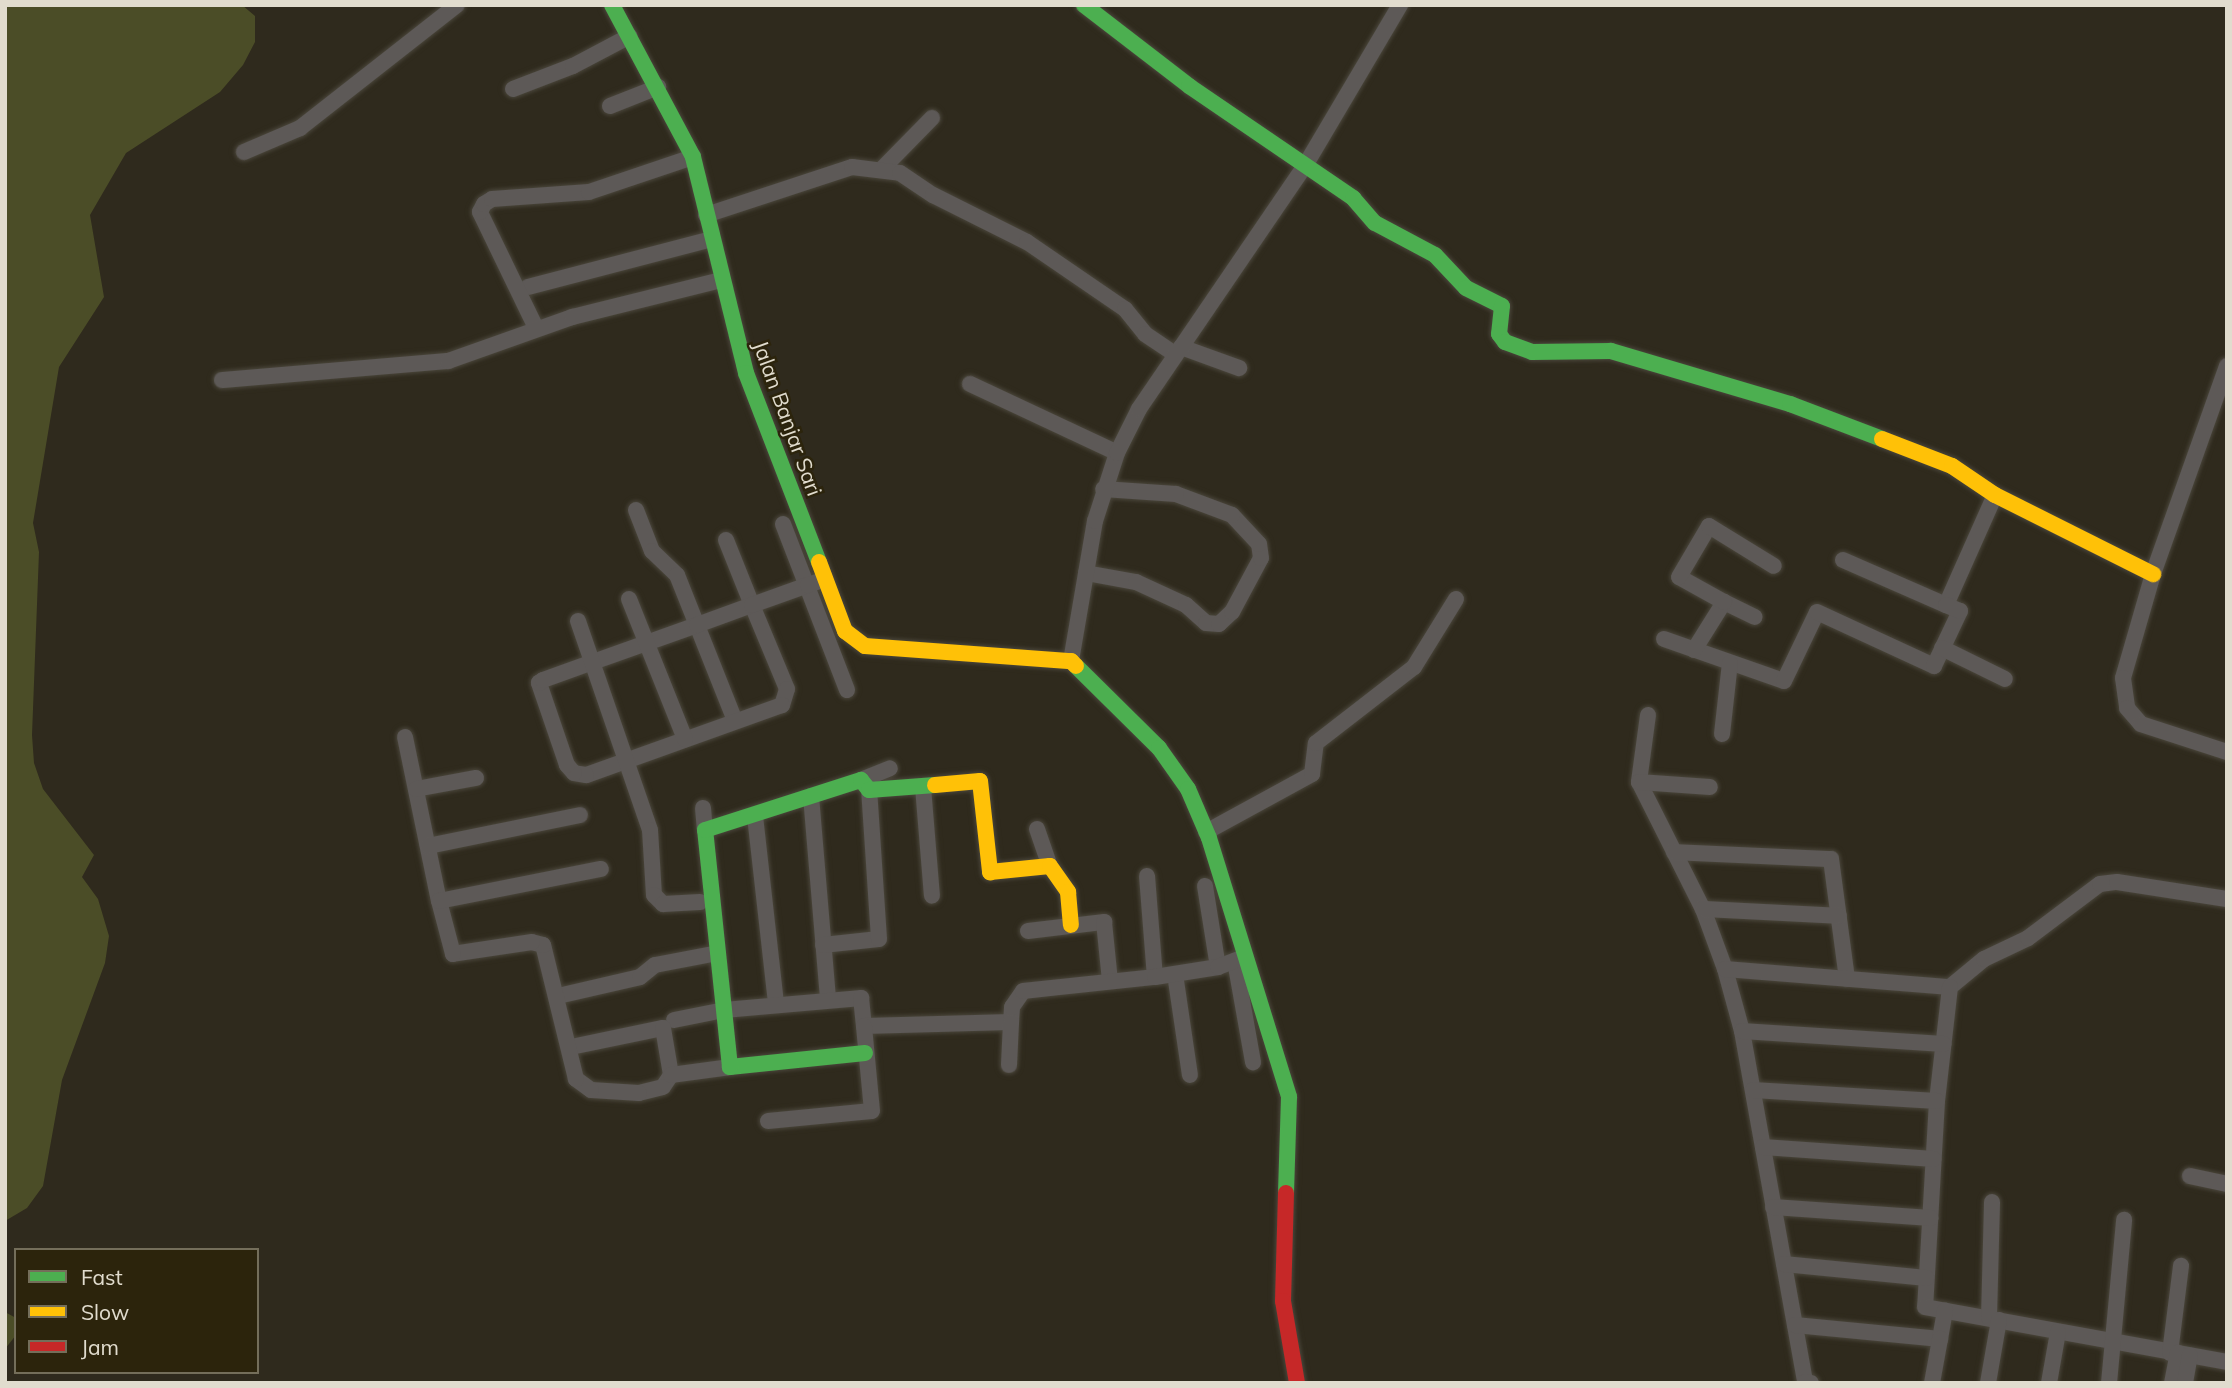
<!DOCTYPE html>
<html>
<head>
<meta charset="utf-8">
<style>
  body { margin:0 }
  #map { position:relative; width:2232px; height:1388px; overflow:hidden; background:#2f2a1d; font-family:Mulish,sans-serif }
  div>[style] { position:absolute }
  .green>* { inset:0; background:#4b4d27 }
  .roads { filter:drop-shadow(0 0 2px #4a463b) drop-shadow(0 0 2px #4a463b) }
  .street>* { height:16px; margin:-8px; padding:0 8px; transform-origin:8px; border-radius:8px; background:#5d5957 }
  .fast>* { height:16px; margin:-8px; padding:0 8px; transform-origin:8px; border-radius:8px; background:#4caf50 }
  .slow>* { height:16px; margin:-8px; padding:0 8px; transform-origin:8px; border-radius:8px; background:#ffc107 }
  .jam>* { height:16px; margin:-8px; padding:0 8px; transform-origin:8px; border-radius:8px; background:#c62828 }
  span { translate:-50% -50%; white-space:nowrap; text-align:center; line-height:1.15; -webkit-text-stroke:5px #2c240c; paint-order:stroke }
  .street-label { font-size:21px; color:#e1dcce }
  .frame { position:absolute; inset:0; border:7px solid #e1dcce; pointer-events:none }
  .legend { position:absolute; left:14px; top:1248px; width:245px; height:126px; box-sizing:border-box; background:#2c240c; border:2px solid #746e5a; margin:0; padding:9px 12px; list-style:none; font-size:21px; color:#e1dcce }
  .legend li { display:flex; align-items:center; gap:14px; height:35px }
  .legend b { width:35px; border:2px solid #746e5a }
</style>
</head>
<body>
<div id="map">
  <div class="green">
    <i style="clip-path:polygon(5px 5px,242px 5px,255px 16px,255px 42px,243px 65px,220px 92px,126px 153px,90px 215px,104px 297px,59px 367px,33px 523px,39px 552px,32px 735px,34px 763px,43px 789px,94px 855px,82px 877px,98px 899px,109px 936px,105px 963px,62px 1080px,43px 1186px,27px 1208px,5px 1221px)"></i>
    <i style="clip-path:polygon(5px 1312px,16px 1318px,16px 1335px,5px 1349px)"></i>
  </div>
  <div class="roads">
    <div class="street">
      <i style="left:513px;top:89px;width:64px;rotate:-21deg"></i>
      <i style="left:573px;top:66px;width:64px;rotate:-27.8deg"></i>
      <i style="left:610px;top:106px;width:52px;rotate:-21.6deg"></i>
      <i style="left:244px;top:152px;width:61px;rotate:-23.2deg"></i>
      <i style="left:300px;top:128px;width:199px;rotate:-38.1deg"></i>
      <i style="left:883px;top:168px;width:70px;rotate:-45.6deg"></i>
      <i style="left:706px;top:215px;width:154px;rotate:-18.2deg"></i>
      <i style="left:852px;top:167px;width:48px;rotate:7.1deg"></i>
      <i style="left:900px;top:173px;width:40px;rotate:34deg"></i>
      <i style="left:933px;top:195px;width:105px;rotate:26.6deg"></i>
      <i style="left:1027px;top:242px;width:119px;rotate:34.4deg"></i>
      <i style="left:1125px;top:309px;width:32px;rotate:51deg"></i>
      <i style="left:1145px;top:334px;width:37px;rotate:34deg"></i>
      <i style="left:528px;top:287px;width:190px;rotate:-14.6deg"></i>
      <i style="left:536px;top:328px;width:129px;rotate:-115.8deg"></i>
      <i style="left:480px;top:212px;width:9px;rotate:-63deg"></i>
      <i style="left:484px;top:204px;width:9px;rotate:-32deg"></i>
      <i style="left:492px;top:199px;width:97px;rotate:-4.1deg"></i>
      <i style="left:589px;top:192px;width:110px;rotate:-18.6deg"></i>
      <i style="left:1181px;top:347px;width:62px;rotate:19.9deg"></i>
      <i style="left:2227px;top:366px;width:221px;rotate:109.6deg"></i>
      <i style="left:2153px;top:574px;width:108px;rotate:106.1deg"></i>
      <i style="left:2123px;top:678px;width:30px;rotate:82deg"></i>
      <i style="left:2127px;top:708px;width:21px;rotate:49deg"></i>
      <i style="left:2141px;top:724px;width:90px;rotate:18deg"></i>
      <i style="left:222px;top:380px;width:227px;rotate:-4.8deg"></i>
      <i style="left:448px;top:361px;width:132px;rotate:-19.5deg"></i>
      <i style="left:572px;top:317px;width:154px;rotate:-13.9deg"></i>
      <i style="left:970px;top:384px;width:162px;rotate:25.1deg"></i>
      <i style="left:636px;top:510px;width:44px;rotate:68.7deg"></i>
      <i style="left:652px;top:551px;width:35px;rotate:44deg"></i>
      <i style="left:677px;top:575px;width:157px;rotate:68.3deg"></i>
      <i style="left:783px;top:524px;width:178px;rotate:68.9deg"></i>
      <i style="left:726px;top:540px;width:70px;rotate:68.2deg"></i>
      <i style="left:752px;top:605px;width:91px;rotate:67.4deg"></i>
      <i style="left:787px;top:689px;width:17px;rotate:107deg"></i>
      <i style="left:782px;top:705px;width:208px;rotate:160.3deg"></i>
      <i style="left:586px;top:775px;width:12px;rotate:-171deg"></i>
      <i style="left:574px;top:773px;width:11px;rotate:-131deg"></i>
      <i style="left:567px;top:765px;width:87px;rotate:-108.9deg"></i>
      <i style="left:539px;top:683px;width:5px;rotate:-37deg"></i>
      <i style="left:543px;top:680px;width:53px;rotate:-19.8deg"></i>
      <i style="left:593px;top:662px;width:110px;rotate:-19.6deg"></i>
      <i style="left:697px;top:625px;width:59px;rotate:-20deg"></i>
      <i style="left:752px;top:605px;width:59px;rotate:-19.7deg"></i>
      <i style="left:808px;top:585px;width:18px;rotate:-19deg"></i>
      <i style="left:1843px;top:560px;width:112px;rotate:23.6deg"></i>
      <i style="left:1946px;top:605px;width:120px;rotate:-66deg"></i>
      <i style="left:1086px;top:573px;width:51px;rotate:10.2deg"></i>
      <i style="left:1136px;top:582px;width:55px;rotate:24.7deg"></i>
      <i style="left:1186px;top:605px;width:27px;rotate:42deg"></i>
      <i style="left:1206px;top:623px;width:13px;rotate:4deg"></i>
      <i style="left:1219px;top:624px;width:18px;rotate:-43deg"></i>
      <i style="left:1232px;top:612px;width:61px;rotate:-61.8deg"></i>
      <i style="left:1261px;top:558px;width:14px;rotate:-98deg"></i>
      <i style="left:1259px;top:544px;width:40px;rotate:-133deg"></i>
      <i style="left:1232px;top:515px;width:60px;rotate:-159.4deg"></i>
      <i style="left:1176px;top:494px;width:73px;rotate:-176.1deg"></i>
      <i style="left:629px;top:599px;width:151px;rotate:68.2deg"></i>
      <i style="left:1724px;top:602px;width:34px;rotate:26deg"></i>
      <i style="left:578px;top:621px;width:221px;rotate:71deg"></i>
      <i style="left:650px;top:830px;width:65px;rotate:86.5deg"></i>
      <i style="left:654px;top:895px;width:13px;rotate:45deg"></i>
      <i style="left:663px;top:904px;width:37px;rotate:-3deg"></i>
      <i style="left:1664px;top:639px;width:127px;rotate:19.3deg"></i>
      <i style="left:1784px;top:681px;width:76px;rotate:-64.4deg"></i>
      <i style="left:1817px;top:612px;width:129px;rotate:24.8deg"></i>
      <i style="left:1934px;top:666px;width:61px;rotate:-64.7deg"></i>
      <i style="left:1960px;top:611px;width:15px;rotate:-157deg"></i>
      <i style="left:1942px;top:648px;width:70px;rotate:26.2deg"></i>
      <i style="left:1694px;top:650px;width:57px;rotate:-58deg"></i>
      <i style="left:1724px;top:602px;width:51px;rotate:-150.9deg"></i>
      <i style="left:1679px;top:577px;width:59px;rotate:-59.5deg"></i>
      <i style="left:1709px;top:526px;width:76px;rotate:31.6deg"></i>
      <i style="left:1071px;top:661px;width:142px;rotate:-80.3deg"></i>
      <i style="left:1095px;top:521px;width:71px;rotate:-72.1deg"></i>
      <i style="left:1117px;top:453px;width:49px;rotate:-63.4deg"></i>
      <i style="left:1139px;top:409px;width:297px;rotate:-55.7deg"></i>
      <i style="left:1306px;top:164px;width:185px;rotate:-59.4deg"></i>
      <i style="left:1648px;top:715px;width:68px;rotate:97.7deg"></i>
      <i style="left:1639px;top:782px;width:142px;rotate:63.3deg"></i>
      <i style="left:1703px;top:909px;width:64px;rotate:69.9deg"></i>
      <i style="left:1725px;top:969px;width:64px;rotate:74.7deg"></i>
      <i style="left:1742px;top:1031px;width:357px;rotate:79.8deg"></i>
      <i style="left:1805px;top:1382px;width:6px;rotate:9deg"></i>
      <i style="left:1722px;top:734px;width:71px;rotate:-83.6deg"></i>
      <i style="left:405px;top:737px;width:167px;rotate:78.3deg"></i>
      <i style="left:861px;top:780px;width:31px;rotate:-22deg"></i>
      <i style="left:1639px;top:782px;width:71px;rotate:4deg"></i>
      <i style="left:923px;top:787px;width:109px;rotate:85.3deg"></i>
      <i style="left:416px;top:789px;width:61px;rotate:-10.4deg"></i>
      <i style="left:811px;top:796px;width:205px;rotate:85.2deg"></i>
      <i style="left:703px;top:808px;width:22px;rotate:85deg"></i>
      <i style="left:755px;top:816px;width:189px;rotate:83.6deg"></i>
      <i style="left:1037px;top:829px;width:39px;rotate:71deg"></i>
      <i style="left:1206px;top:832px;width:121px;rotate:-28.7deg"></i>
      <i style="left:1312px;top:774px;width:31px;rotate:-83deg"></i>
      <i style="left:1316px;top:743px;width:124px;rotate:-37.8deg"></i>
      <i style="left:1414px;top:667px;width:80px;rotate:-58.3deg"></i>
      <i style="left:428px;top:846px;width:155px;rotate:-11.5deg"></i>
      <i style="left:1674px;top:852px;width:157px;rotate:2.6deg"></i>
      <i style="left:1831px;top:859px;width:121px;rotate:82.4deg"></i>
      <i style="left:1147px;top:876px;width:101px;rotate:85.5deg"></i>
      <i style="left:1205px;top:886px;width:82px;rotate:80.9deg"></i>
      <i style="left:1703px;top:909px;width:136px;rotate:2.9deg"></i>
      <i style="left:1028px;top:931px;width:77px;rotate:-6.8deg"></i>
      <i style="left:1104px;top:922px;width:59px;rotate:84.2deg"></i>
      <i style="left:823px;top:945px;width:56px;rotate:-6.1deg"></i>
      <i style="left:879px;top:939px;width:149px;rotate:-93.8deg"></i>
      <i style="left:1235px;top:961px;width:103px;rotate:79.9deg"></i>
      <i style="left:1725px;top:969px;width:226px;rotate:4.6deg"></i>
      <i style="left:1950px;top:987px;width:44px;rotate:-39.5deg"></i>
      <i style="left:1984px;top:959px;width:49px;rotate:-25.5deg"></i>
      <i style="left:2028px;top:938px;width:90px;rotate:-36.9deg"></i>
      <i style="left:2100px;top:884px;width:17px;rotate:-7deg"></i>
      <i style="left:2117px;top:882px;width:111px;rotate:8.8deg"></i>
      <i style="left:1175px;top:974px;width:102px;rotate:81.6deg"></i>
      <i style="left:1950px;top:987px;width:115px;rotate:96.5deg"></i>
      <i style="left:1937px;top:1101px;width:206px;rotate:93.3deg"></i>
      <i style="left:1925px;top:1307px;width:307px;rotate:10.3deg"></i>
      <i style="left:558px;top:996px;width:84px;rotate:-13deg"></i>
      <i style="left:640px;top:977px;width:19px;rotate:-39deg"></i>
      <i style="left:655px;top:965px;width:64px;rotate:-10.8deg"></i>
      <i style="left:674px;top:1020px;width:51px;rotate:-11.3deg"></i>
      <i style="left:724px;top:1010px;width:138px;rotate:-5deg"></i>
      <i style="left:861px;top:998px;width:28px;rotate:84deg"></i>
      <i style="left:864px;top:1026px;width:147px;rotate:-1.6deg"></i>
      <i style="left:1011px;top:1022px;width:15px;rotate:-86deg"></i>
      <i style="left:1012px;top:1007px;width:19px;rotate:-55deg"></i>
      <i style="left:1023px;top:991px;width:133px;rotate:-6.1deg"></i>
      <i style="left:1155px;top:977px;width:64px;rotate:-9deg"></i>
      <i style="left:1218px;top:967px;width:28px;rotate:-21deg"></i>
      <i style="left:1742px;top:1031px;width:202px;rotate:3.7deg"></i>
      <i style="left:571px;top:1047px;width:94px;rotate:-11.7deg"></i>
      <i style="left:663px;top:1028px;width:48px;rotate:80.3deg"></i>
      <i style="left:671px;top:1075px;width:14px;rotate:124deg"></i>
      <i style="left:663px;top:1087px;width:25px;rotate:166deg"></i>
      <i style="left:639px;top:1093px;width:48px;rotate:-176.4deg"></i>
      <i style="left:591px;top:1090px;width:19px;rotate:-144deg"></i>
      <i style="left:576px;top:1079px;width:138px;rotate:-103.8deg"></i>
      <i style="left:543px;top:945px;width:11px;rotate:-165deg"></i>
      <i style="left:532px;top:942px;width:80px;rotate:171.4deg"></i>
      <i style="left:453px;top:954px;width:55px;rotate:-104.8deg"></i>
      <i style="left:439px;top:901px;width:165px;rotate:-11.2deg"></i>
      <i style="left:1009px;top:1065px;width:43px;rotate:-87.3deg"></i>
      <i style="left:671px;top:1075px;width:60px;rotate:-7.7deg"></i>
      <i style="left:1753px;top:1090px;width:184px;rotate:3.4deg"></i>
      <i style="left:768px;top:1121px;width:104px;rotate:-5.5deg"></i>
      <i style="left:872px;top:1111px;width:85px;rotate:-95.4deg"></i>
      <i style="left:1763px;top:1147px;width:171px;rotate:4deg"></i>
      <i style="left:2190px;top:1176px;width:38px;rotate:12deg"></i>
      <i style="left:1773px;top:1207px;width:158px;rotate:4deg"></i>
      <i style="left:1784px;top:1264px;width:143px;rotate:5.6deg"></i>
      <i style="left:1989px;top:1318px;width:116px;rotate:-88.5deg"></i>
      <i style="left:1795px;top:1325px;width:146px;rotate:5.5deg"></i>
      <i style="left:1940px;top:1339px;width:29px;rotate:-80deg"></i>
      <i style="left:2170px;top:1353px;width:88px;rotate:-82.8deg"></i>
      <i style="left:1932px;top:1383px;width:45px;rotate:-79.7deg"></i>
      <i style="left:1988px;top:1383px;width:64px;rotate:-80.1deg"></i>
      <i style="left:2049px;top:1383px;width:52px;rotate:-80deg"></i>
      <i style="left:2109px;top:1383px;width:164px;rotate:-84.7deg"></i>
      <i style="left:2172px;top:1383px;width:31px;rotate:-79deg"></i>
      <i style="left:2185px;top:1383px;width:28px;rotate:-80deg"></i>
    </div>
    <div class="fast">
      <i style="left:612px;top:5px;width:172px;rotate:61.9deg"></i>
      <i style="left:693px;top:157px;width:222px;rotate:76.2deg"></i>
      <i style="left:746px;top:373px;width:203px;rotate:68.9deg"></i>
      <i style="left:1084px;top:5px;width:133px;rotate:37.6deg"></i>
      <i style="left:1189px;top:86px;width:199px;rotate:34.3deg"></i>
      <i style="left:1353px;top:198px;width:33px;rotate:49deg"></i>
      <i style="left:1375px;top:223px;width:68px;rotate:28.1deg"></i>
      <i style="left:1435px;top:255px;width:45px;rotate:46.8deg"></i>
      <i style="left:1466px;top:288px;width:40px;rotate:26.6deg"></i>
      <i style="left:1502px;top:306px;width:28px;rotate:96deg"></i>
      <i style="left:1499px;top:334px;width:10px;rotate:53deg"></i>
      <i style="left:1505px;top:342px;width:29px;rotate:20deg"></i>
      <i style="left:1532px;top:352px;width:79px;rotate:-0.7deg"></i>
      <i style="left:1611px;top:351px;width:187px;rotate:16.5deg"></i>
      <i style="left:1790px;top:404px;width:98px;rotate:20.8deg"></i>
      <i style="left:1076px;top:666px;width:117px;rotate:44.7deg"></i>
      <i style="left:1159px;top:748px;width:50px;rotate:54.7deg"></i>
      <i style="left:1188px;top:789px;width:53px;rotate:66.8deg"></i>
      <i style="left:1209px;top:838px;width:271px;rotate:72.8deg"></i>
      <i style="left:1289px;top:1097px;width:96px;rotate:91.8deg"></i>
      <i style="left:865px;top:1053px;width:136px;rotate:174.1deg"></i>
      <i style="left:730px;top:1067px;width:238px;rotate:-96deg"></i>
      <i style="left:705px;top:830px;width:164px;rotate:-17.8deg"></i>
      <i style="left:861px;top:780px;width:13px;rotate:51deg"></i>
      <i style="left:869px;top:790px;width:66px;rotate:-4.3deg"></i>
    </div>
    <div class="slow">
      <i style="left:1882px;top:439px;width:75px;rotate:21.1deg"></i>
      <i style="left:1952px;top:466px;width:52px;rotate:34deg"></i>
      <i style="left:1995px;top:495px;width:177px;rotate:26.6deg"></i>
      <i style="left:819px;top:562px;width:74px;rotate:69.4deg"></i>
      <i style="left:845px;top:631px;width:25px;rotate:37deg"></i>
      <i style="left:865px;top:646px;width:207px;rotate:4.2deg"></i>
      <i style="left:1071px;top:661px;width:7px;rotate:45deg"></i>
      <i style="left:935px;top:785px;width:45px;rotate:-5.1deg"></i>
      <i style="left:980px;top:781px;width:92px;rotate:83.7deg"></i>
      <i style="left:990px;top:872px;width:60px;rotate:-5.7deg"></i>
      <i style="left:1050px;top:866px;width:32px;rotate:55deg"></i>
      <i style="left:1068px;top:892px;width:33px;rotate:85deg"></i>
    </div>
    <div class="jam">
      <i style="left:1286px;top:1193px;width:108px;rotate:91.6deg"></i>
      <i style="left:1283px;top:1301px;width:83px;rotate:80.3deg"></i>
    </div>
  </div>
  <div class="street-label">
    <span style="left:788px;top:418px;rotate:70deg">Jalan Banjar Sari</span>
  </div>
  <div class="frame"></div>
  <ul class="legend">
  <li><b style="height:9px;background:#4caf50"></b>Fast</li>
  <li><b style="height:9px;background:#ffc107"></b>Slow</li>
  <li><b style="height:9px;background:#c62828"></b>Jam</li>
  </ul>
</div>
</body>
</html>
